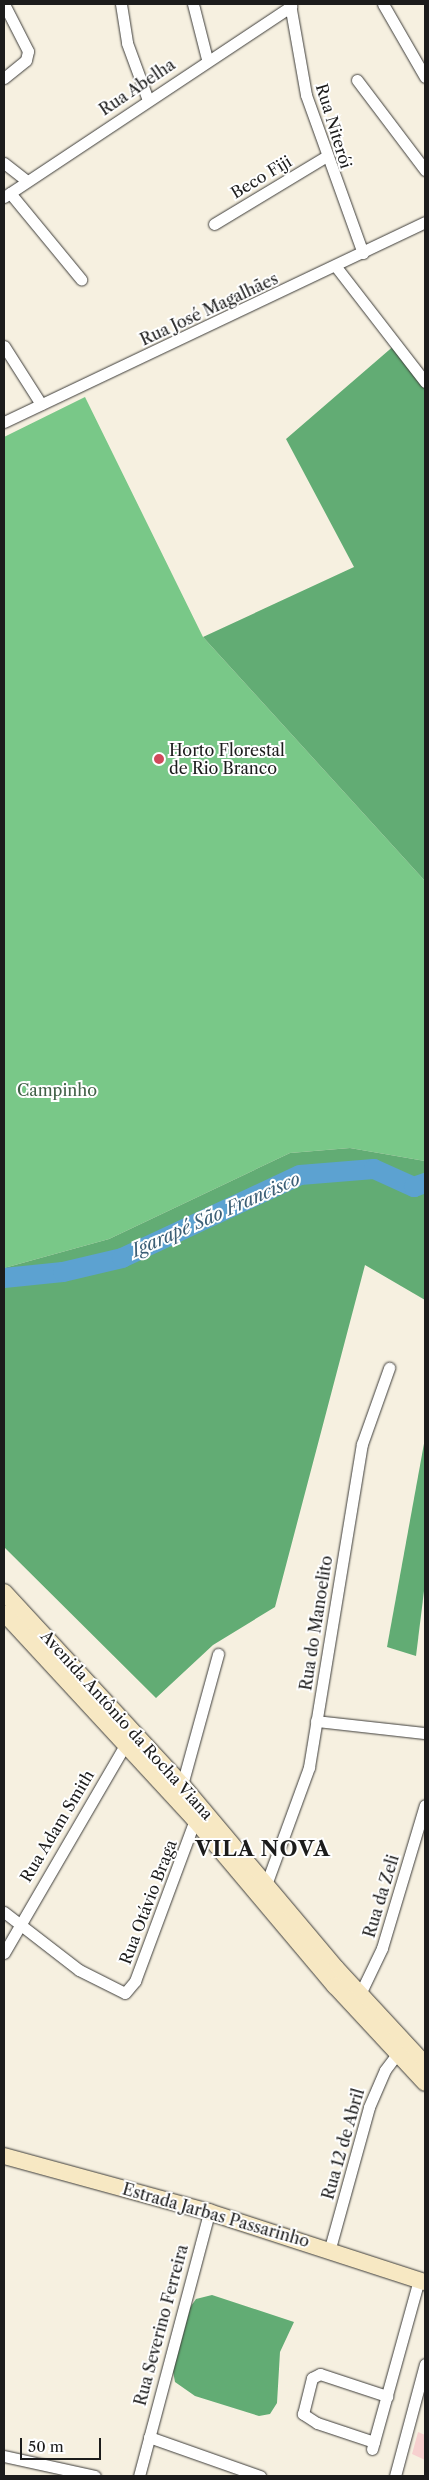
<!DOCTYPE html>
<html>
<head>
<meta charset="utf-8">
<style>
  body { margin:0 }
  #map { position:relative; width:429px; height:2480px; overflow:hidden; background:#f6f0e0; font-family:"Libre Caslon Text",serif }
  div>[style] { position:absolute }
  .built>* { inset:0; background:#f7d0cf }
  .green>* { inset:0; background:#79c888 }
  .forest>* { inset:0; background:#62ac74 }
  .river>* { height:20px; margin:-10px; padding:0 10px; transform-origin:10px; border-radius:10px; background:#5ca2d1 }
  .roads { filter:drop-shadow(0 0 1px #3d3c39) drop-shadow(0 0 1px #3d3c39) }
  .street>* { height:11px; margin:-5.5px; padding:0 5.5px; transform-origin:5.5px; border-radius:5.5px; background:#fff }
  .secondary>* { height:16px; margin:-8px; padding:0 8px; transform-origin:8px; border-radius:8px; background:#f7e8c3 }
  .dots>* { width:14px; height:14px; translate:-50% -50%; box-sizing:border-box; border:2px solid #fff; border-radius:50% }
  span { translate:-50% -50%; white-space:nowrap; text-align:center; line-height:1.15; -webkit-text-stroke:4px #fff; paint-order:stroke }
  .street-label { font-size:16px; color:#1c1c1c }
  .poi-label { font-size:16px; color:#1c1c1c }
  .left { translate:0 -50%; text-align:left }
  .park-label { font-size:16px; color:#416147 }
  .water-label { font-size:18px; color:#3c5f76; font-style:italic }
  .district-label { font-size:21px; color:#1c1c1c; font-weight:700; letter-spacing:1px }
  .frame { position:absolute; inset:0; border:5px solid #1c1c1c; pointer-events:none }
  .scale { position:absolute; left:20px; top:2438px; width:81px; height:22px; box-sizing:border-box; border:2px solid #1c1c1c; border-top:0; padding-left:6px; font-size:15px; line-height:18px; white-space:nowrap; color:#1c1c1c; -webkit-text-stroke:4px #fff; paint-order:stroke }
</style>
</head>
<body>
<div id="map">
  <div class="built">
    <i style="clip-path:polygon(418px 2432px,425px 2435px,425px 2460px,412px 2454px)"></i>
  </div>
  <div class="green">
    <i style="clip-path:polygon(85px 397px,203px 637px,425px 881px,425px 1161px,350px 1148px,290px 1153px,109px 1239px,4px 1268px,4px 437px)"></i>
  </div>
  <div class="forest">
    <i style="clip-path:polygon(396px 344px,425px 376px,425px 881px,203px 637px,354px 567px,286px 439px)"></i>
    <i style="clip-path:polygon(350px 1148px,425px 1161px,425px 1300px,365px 1265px,275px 1607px,213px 1645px,156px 1698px,4px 1547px,4px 1268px,109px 1239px,290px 1153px)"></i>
    <i style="clip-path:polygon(425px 1438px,425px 1583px,416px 1656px,387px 1647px)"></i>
    <i style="clip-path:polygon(212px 2295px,294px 2322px,280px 2352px,277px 2403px,270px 2414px,259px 2416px,195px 2396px,175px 2382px,172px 2366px,186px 2313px,196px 2299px)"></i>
  </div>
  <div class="river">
    <i style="left:4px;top:1278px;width:59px;rotate:-5.8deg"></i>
    <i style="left:63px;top:1272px;width:61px;rotate:-13.3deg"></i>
    <i style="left:122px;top:1258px;width:196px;rotate:-25deg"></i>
    <i style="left:300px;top:1175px;width:74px;rotate:-4.6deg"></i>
    <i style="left:374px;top:1169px;width:44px;rotate:24.2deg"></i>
    <i style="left:414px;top:1187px;width:12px;rotate:-20deg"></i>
  </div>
  <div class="roads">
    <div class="street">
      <i style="left:121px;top:4px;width:39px;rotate:81deg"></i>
      <i style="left:127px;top:43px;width:61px;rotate:69.8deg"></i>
      <i style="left:193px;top:4px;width:57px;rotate:75.7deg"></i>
      <i style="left:290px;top:4px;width:92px;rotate:80deg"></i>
      <i style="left:306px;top:95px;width:168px;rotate:70.2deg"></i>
      <i style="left:383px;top:4px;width:84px;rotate:60.1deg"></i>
      <i style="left:4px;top:78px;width:28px;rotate:-39deg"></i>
      <i style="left:26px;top:60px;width:9px;rotate:-77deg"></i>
      <i style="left:28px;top:51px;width:53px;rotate:-117.1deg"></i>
      <i style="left:357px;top:80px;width:113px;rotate:52.9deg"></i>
      <i style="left:4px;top:163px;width:28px;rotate:38deg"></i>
      <i style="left:10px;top:193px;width:112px;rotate:50.5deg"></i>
      <i style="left:4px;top:197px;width:345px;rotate:-33.6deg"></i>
      <i style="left:214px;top:224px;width:130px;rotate:-31.1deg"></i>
      <i style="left:337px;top:268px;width:144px;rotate:52.3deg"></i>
      <i style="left:4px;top:346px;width:69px;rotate:57.5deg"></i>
      <i style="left:4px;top:422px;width:466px;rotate:-25.4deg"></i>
      <i style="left:316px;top:1721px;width:110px;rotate:6.3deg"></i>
      <i style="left:182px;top:1785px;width:136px;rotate:-74.6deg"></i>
      <i style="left:267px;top:1882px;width:122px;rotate:-69.9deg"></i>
      <i style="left:309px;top:1767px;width:327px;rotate:-80.7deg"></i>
      <i style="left:362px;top:1444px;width:81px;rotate:-70.4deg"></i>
      <i style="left:4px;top:1912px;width:95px;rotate:37.7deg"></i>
      <i style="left:79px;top:1970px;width:51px;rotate:26.6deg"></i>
      <i style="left:125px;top:1993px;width:16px;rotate:-50deg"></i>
      <i style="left:135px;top:1981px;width:172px;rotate:-69.6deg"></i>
      <i style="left:4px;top:1953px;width:243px;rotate:-59.8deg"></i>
      <i style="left:360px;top:1994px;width:51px;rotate:-64.4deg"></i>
      <i style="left:382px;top:1948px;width:149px;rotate:-73.3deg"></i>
      <i style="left:330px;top:2248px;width:146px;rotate:-74.5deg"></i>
      <i style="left:369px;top:2107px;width:40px;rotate:-66.6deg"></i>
      <i style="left:385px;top:2070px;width:21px;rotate:-53deg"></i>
      <i style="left:149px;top:2437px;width:118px;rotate:19.4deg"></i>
      <i style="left:374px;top:2442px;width:60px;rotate:-161.6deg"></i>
      <i style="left:317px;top:2423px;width:17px;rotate:-147deg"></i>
      <i style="left:303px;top:2414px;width:37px;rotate:-76deg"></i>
      <i style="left:312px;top:2378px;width:9px;rotate:-27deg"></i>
      <i style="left:320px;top:2374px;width:71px;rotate:18.2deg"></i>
      <i style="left:372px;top:2449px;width:175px;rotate:-74.5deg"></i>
      <i style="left:4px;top:2456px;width:93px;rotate:12.4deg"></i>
      <i style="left:139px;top:2476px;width:273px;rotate:-75.1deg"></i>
      <i style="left:395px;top:2476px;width:116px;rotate:-75deg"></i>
    </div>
    <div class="secondary">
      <i style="left:4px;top:1592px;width:263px;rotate:47.3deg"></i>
      <i style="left:182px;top:1785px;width:239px;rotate:49.9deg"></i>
      <i style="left:336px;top:1968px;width:131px;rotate:47.2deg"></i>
      <i style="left:4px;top:1613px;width:282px;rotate:47.3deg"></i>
      <i style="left:195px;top:1820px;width:217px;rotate:49.9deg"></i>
      <i style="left:335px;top:1986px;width:132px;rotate:47.1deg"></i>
      <i style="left:4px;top:2156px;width:213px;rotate:15.3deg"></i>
      <i style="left:209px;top:2212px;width:227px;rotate:18deg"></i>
    </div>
  </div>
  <div class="dots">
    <i style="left:159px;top:759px;background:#d1495b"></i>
  </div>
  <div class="street-label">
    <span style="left:137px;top:87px;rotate:-34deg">Rua Abelha</span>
    <span style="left:334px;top:126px;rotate:73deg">Rua Niterói</span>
    <span style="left:261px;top:177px;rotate:-31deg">Beco Fiji</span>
    <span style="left:209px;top:309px;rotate:-25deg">Rua José Magalhães</span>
    <span style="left:316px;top:1623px;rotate:-81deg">Rua do Manoelito</span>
    <span style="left:127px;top:1725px;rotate:48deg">Avenida Antônio da Rocha Viana</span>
    <span style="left:57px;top:1826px;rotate:-59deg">Rua Adam Smith</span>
    <span style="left:381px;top:1896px;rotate:-73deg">Rua da Zeli</span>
    <span style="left:148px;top:1902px;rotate:-69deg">Rua Otávio Braga</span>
    <span style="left:343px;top:2144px;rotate:-74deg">Rua 12 de Abril</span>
    <span style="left:216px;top:2215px;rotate:16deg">Estrada Jarbas Passarinho</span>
    <span style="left:161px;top:2325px;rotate:-75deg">Rua Severino Ferreira</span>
  </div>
  <div class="poi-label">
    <span class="left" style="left:169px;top:759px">Horto Florestal<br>de Rio Branco</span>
  </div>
  <div class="park-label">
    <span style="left:57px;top:1090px">Campinho</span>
  </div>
  <div class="water-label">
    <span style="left:216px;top:1215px;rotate:-24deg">Igarapé São Francisco</span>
  </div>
  <div class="district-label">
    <span style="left:263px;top:1849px">VILA NOVA</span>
  </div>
  <div class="frame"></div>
  <div class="scale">50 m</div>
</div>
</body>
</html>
